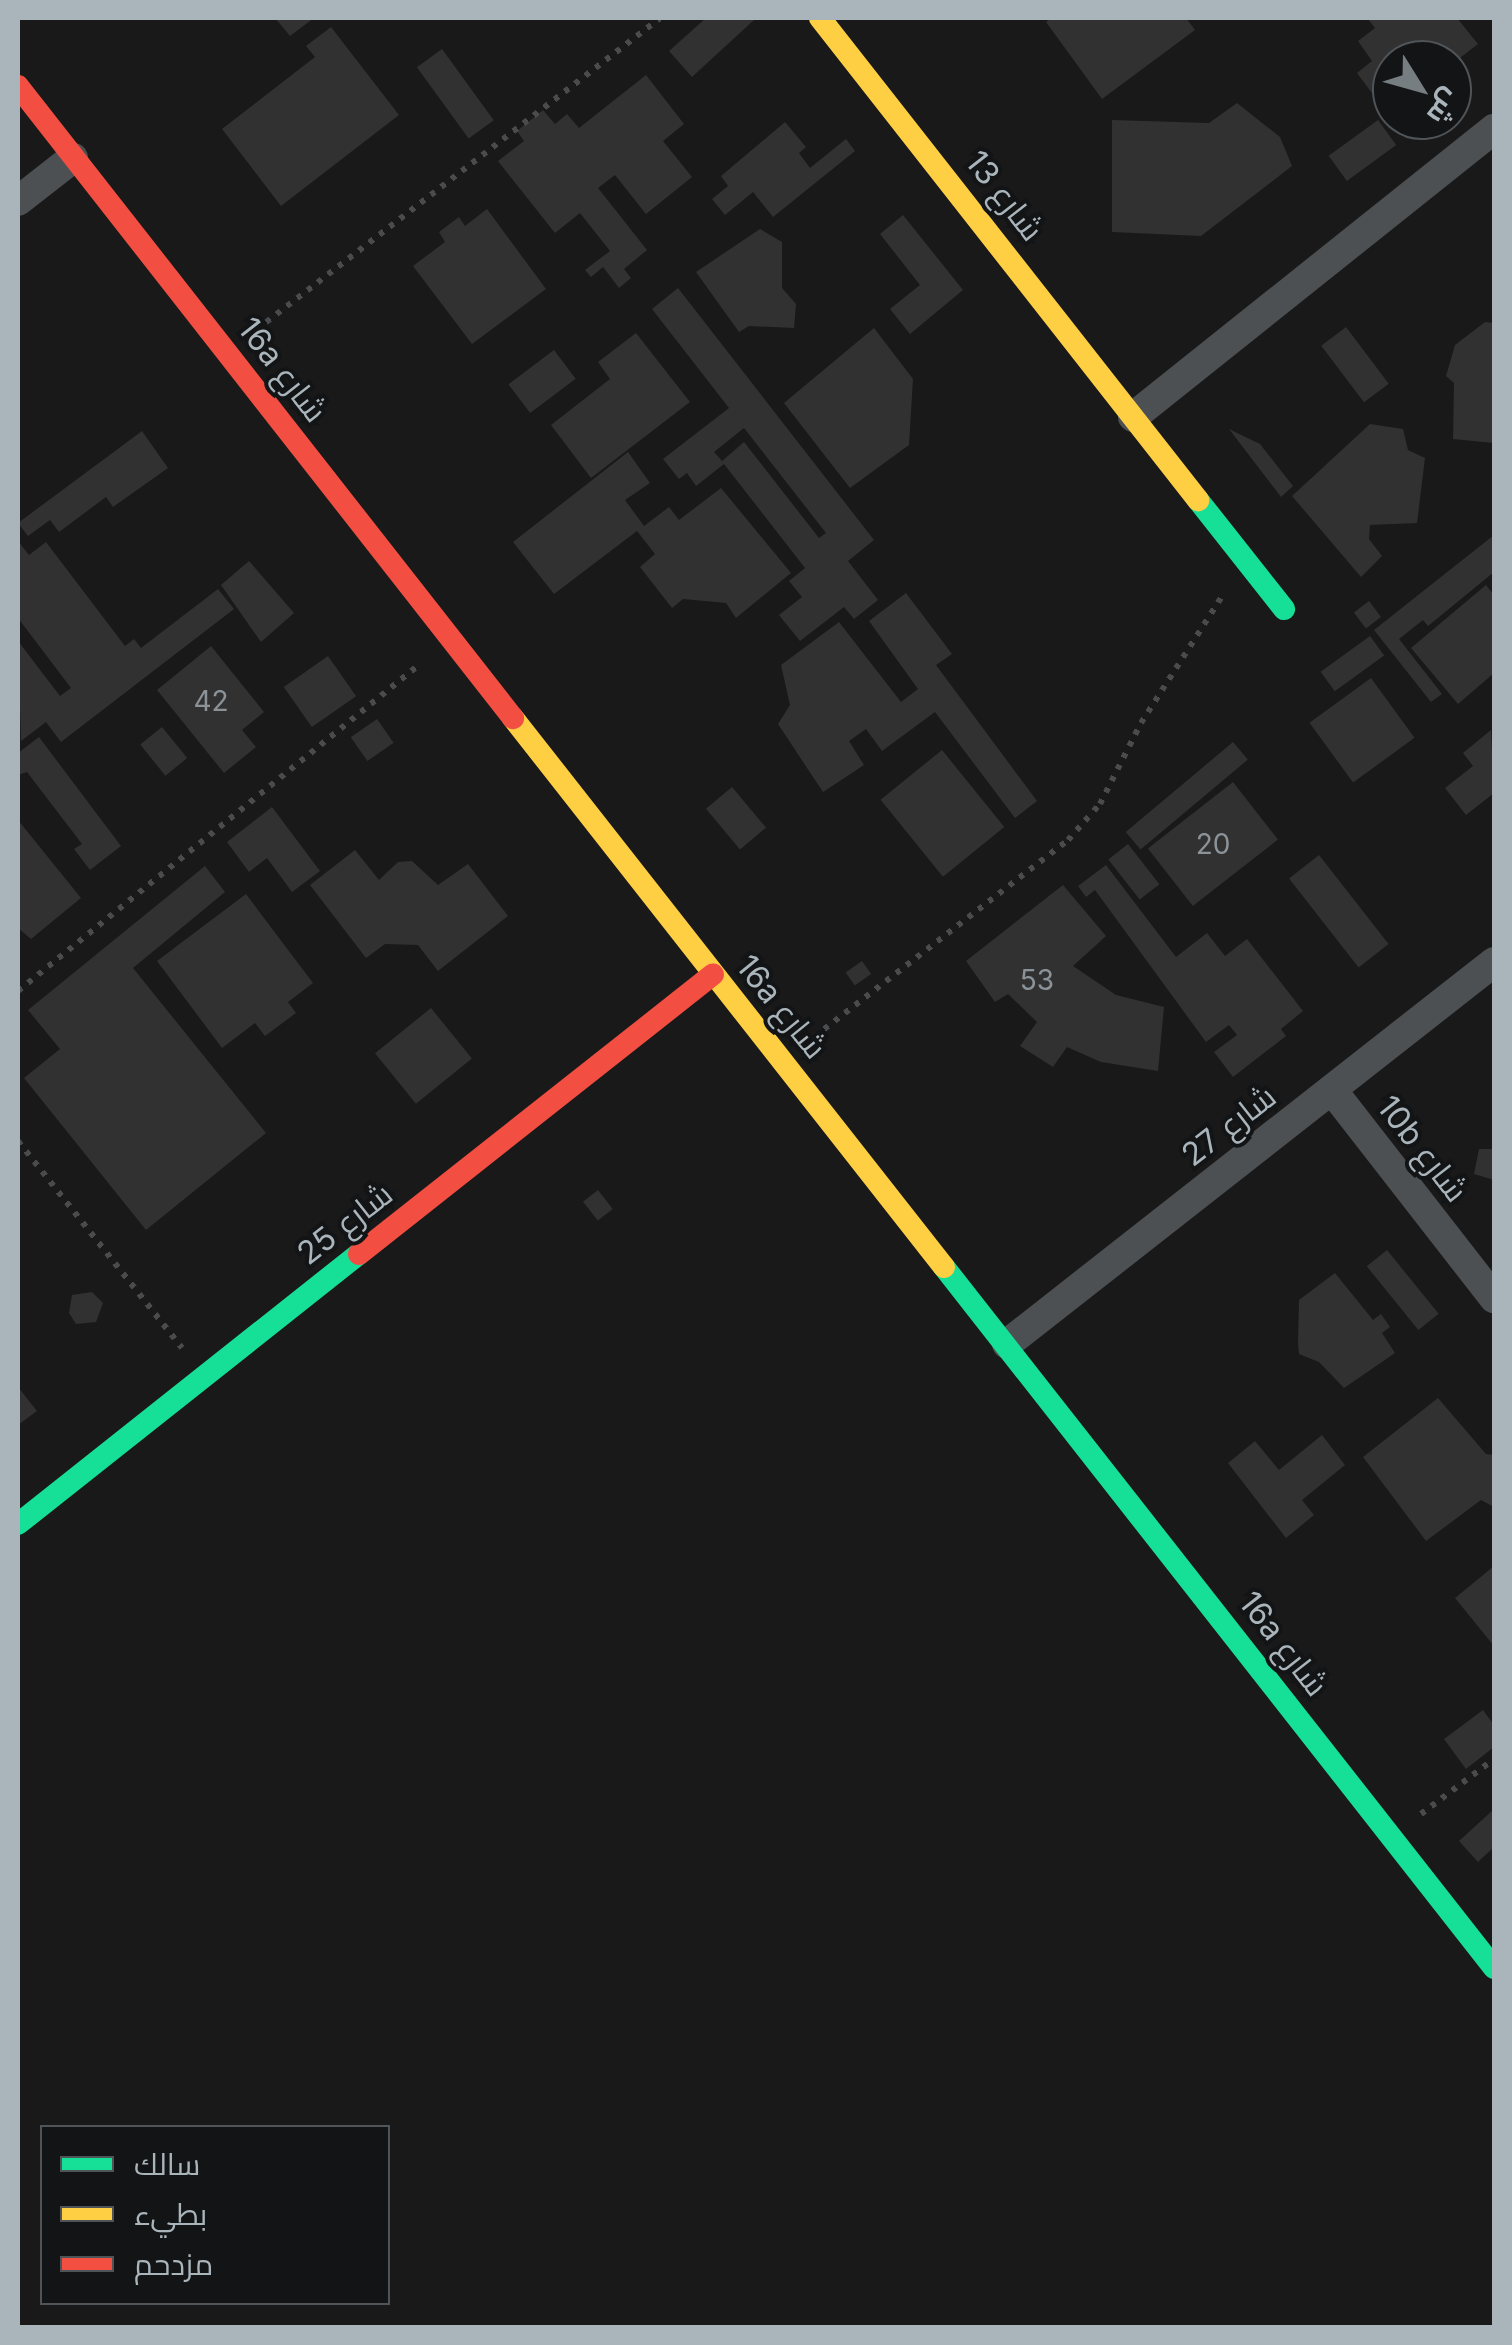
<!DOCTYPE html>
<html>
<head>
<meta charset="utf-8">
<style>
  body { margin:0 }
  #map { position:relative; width:1512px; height:2345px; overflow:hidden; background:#191919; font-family:Inter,Cairo,sans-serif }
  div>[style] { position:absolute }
  .building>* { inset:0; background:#313132; transform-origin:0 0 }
  .path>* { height:6px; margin-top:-3px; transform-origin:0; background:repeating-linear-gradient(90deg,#494b4d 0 5px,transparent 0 13px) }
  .street>* { height:30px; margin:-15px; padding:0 15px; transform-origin:15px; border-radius:15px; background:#4d5052 }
  .fast>* { height:22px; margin:-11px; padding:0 11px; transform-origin:11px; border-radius:11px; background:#16e098 }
  .slow>* { height:22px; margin:-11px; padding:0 11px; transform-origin:11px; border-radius:11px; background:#ffcf43 }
  .jam>* { height:22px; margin:-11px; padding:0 11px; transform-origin:11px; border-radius:11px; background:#f24e42 }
  span { translate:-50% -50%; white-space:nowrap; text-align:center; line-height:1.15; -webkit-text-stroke:8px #131416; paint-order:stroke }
  .number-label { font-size:28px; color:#8b9399 }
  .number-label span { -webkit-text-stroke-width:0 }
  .street-label { font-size:32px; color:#a9b4bb }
  .frame { position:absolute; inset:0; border:20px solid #a9b4bb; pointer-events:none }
  .legend { position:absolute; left:40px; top:2125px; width:350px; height:180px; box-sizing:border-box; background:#131416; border:2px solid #4f5458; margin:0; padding:12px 18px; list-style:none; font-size:30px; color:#a9b4bb }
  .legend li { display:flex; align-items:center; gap:20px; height:50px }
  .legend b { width:50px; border:2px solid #4f5458 }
  .north { position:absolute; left:1372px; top:40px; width:100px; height:100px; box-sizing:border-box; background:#131416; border:2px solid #4f5458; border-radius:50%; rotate:127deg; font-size:28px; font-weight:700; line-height:40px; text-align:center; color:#a9b4bb }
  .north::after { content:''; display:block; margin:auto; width:35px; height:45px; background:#777e82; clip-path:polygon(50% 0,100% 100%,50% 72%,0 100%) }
</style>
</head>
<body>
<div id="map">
  <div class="building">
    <i style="clip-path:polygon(275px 18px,314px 18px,290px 36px)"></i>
    <i style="clip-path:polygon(706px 18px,754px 20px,692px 77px,669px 51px)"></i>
    <i style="clip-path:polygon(1052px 18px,1186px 18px,1195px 30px,1102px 99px,1046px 22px)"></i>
    <i style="clip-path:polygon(1367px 18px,1457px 18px,1478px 44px,1452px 64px,1392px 60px,1392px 120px,1357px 73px,1372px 61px,1358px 41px,1375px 28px)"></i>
    <i style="clip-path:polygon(331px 27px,399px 115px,281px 206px,222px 129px,315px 57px,306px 46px)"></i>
    <i style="left:442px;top:49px;width:88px;height:31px;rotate:54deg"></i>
    <i style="clip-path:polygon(646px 75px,684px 124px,663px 141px,692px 177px,646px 214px,615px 175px,598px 188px,647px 250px,624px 269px,631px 278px,619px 288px,603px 267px,591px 277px,585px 270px,610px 251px,580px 213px,555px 233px,498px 161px,524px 141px,517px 131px,543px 110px,555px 124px,567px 114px,579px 128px)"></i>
    <i style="clip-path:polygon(1237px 103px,1280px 137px,1292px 166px,1201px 236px,1112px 232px,1112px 120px,1209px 123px)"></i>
    <i style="left:1378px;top:120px;width:31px;height:61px;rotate:54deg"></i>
    <i style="clip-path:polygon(785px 122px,806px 147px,799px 153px,810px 168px,846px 139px,855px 151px,773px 217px,753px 192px,725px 215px,712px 199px,728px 186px,721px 176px)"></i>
    <i style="clip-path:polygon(487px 209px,546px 289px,472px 344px,413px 266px,445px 242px,439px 232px,459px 217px,465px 226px)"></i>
    <i style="clip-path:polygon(903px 215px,963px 290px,910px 334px,890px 309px,920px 285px,880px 234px)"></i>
    <i style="clip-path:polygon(760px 229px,782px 242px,782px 288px,796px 304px,794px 328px,749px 326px,739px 332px,696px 272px)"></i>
    <i style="clip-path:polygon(evenodd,678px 288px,874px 540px,848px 561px,878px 600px,854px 619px,844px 607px,800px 641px,779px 615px,802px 597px,789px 581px,805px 568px,724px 464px,696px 486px,687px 473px,679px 479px,663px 459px,729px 408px,652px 309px,678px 288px,744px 428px,826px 533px,819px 538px,744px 442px,722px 461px,714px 452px,744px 428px)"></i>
    <i style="clip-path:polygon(1485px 322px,1494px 323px,1494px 443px,1453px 439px,1454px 383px,1446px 376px,1455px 345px)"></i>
    <i style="left:1346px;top:327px;width:71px;height:31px;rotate:53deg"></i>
    <i style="clip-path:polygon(874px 328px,913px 379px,909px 445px,850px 488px,784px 403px)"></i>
    <i style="clip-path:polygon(636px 333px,690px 402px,591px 478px,551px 425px,610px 379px,598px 362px)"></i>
    <i style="left:554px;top:350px;width:36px;height:57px;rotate:53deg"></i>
    <i style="clip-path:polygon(1370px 424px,1403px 429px,1408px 450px,1425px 458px,1417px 523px,1370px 525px,1369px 539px,1382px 556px,1361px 577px,1292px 496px)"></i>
    <i style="clip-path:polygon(1229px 429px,1260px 444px,1293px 486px,1281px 497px)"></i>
    <i style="clip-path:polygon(142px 431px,168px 468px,113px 507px,106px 497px,59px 532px,50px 520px,28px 536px,18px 523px)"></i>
    <i style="clip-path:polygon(628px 452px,650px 483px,625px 500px,644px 526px,669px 507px,679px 520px,721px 488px,791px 573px,736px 618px,726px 603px,683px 599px,672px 608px,640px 567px,655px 554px,637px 531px,554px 594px,513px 542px)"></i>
    <i style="clip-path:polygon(1494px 535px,1494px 572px,1428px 626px,1423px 620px,1399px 639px,1442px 694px,1431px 702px,1374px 630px)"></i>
    <i style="clip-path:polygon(18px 541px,29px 555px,46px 542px,125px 646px,134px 639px,141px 648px,218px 589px,234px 609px,61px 742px,46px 722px,21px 741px,18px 641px,60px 696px,71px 688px,18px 618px)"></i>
    <i style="clip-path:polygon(249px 561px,294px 613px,261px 642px,221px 585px)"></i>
    <i style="clip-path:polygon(1486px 585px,1494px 595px,1494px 673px,1458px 704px,1411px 648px)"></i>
    <i style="clip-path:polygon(906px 593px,952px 654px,936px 665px,1037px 801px,1015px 818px,935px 712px,882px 751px,866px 729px,849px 741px,864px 765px,823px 792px,778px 724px,790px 705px,781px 665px,839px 622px,901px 702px,918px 689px,869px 621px)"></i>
    <i style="left:1369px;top:601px;width:20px;height:19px;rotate:53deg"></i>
    <i style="left:1370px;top:636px;width:24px;height:61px;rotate:54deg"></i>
    <i style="clip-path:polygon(211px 646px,264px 712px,242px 730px,256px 747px,224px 773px,157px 690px)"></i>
    <i style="left:328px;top:656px;width:49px;height:54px;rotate:55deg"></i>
    <i style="left:1371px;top:678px;width:74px;height:76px;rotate:54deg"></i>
    <i style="left:377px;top:719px;width:29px;height:32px;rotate:55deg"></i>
    <i style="left:162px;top:727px;width:40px;height:28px;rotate:51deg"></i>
    <i style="clip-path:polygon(1491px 730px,1494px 793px,1466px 815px,1445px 788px,1473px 766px,1463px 753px)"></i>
    <i style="clip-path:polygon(39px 737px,121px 846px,90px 870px,74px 849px,82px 844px,27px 772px,18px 775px,18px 753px)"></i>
    <i style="left:1233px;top:742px;width:23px;height:140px;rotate:50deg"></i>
    <i style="left:942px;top:750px;width:99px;height:79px;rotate:51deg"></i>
    <i style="left:1233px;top:782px;width:73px;height:108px;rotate:52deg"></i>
    <i style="left:732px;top:787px;width:53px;height:34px;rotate:50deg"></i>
    <i style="clip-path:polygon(272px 807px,320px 871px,292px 892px,267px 858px,249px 872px,227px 842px)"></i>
    <i style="clip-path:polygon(18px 820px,81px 898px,31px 939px,18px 928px)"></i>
    <i style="left:1128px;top:844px;width:51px;height:25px;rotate:52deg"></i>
    <i style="clip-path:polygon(355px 850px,379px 880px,398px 862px,412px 861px,438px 885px,468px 864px,508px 916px,438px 971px,418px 945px,385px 944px,366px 958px,310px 885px)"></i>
    <i style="left:1319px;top:855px;width:113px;height:38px;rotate:52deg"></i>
    <i style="clip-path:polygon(1106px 865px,1176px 957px,1207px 933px,1225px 956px,1247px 939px,1303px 1011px,1281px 1029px,1286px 1036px,1233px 1077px,1214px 1052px,1237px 1035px,1229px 1025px,1206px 1042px,1095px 890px,1086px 897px,1078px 886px)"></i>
    <i style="clip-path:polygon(205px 866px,225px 892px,133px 968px,266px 1133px,146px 1230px,24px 1078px,60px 1049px,28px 1010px)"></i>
    <i style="clip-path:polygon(1063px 885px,1106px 936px,1073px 966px,1116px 995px,1164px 1007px,1158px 1071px,1101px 1062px,1067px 1047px,1053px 1067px,1020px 1046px,1037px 1022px,1008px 994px,995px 1002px,966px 961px)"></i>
    <i style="clip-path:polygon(246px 894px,313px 983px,288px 1002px,296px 1013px,265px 1036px,255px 1023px,222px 1048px,157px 961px)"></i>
    <i style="left:862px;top:961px;width:16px;height:20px;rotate:55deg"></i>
    <i style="left:431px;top:1008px;width:65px;height:72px;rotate:51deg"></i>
    <i style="clip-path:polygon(1479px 1149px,1494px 1149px,1494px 1180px,1474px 1174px)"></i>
    <i style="left:598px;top:1190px;width:24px;height:19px;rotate:52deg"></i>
    <i style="left:1387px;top:1250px;width:82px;height:26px;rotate:51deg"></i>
    <i style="clip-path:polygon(1335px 1273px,1373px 1320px,1381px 1314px,1390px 1327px,1382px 1333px,1395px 1353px,1344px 1388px,1319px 1362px,1299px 1354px,1298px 1343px,1299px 1300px)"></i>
    <i style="clip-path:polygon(92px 1292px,103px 1303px,96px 1322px,76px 1324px,69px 1313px,72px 1295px)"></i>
    <i style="clip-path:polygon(18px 1387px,37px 1411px,18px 1425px)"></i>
    <i style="clip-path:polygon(1438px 1398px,1486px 1454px,1494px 1455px,1494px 1507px,1481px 1500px,1426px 1541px,1363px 1457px)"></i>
    <i style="clip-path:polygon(1322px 1435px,1345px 1465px,1302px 1500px,1314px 1515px,1286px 1538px,1228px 1463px,1255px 1441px,1279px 1470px)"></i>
    <i style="clip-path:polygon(1494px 1566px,1494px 1646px,1455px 1598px)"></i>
    <i style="clip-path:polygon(1483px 1710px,1494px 1725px,1494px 1747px,1466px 1769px,1444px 1739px)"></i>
    <i style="clip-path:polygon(1494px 1809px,1494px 1847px,1478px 1862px,1459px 1841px)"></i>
  </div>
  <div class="path">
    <i style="left:256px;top:330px;width:510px;rotate:-37.68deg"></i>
    <i style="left:18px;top:991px;width:518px;rotate:-39.13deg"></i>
    <i style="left:814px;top:1037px;width:321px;rotate:-37.8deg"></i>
    <i style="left:1068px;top:840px;width:48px;rotate:-48.4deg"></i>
    <i style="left:1100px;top:804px;width:91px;rotate:-63.2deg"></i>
    <i style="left:1141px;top:723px;width:152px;rotate:-57.4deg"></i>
    <i style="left:18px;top:1141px;width:264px;rotate:51.6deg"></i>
    <i style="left:1421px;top:1814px;width:91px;rotate:-37deg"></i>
  </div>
  <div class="street">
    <i style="left:18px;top:201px;width:70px;rotate:-38deg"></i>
    <i style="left:1133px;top:417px;width:462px;rotate:-38.6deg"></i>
    <i style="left:1332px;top:1090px;width:264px;rotate:52.1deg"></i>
    <i style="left:1007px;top:1344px;width:619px;rotate:-38.11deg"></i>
  </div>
  <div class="fast">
    <i style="left:1198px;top:500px;width:139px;rotate:51.7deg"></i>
    <i style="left:944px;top:1267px;width:891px;rotate:51.88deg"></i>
    <i style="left:18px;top:1524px;width:435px;rotate:-38.4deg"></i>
  </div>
  <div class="slow">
    <i style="left:820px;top:18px;width:613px;rotate:51.9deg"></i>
    <i style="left:513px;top:718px;width:698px;rotate:51.87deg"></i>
  </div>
  <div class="jam">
    <i style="left:18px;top:86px;width:803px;rotate:51.93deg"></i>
    <i style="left:359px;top:1254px;width:451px;rotate:-38.3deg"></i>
  </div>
  <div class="number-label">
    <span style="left:211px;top:701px">42</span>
    <span style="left:1213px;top:844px">20</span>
    <span style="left:1037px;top:980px">53</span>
  </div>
  <div class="street-label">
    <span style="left:1004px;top:196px;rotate:52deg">شارع 13</span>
    <span style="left:282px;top:370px;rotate:52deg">16a شارع</span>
    <span style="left:781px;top:1007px;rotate:51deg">16a شارع</span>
    <span style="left:1229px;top:1126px;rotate:-38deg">شارع 27</span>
    <span style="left:1422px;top:1149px;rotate:52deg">10b شارع</span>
    <span style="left:345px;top:1224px;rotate:-38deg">شارع 25</span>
    <span style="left:1283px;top:1644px;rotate:52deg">16a شارع</span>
  </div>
  <div class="frame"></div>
  <ul class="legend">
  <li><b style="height:12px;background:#16e098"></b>سالك</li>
  <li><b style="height:12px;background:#ffcf43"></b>بطيء</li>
  <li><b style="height:12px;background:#f24e42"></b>مزدحم</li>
  </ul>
  <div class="north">ش</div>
</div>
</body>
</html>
